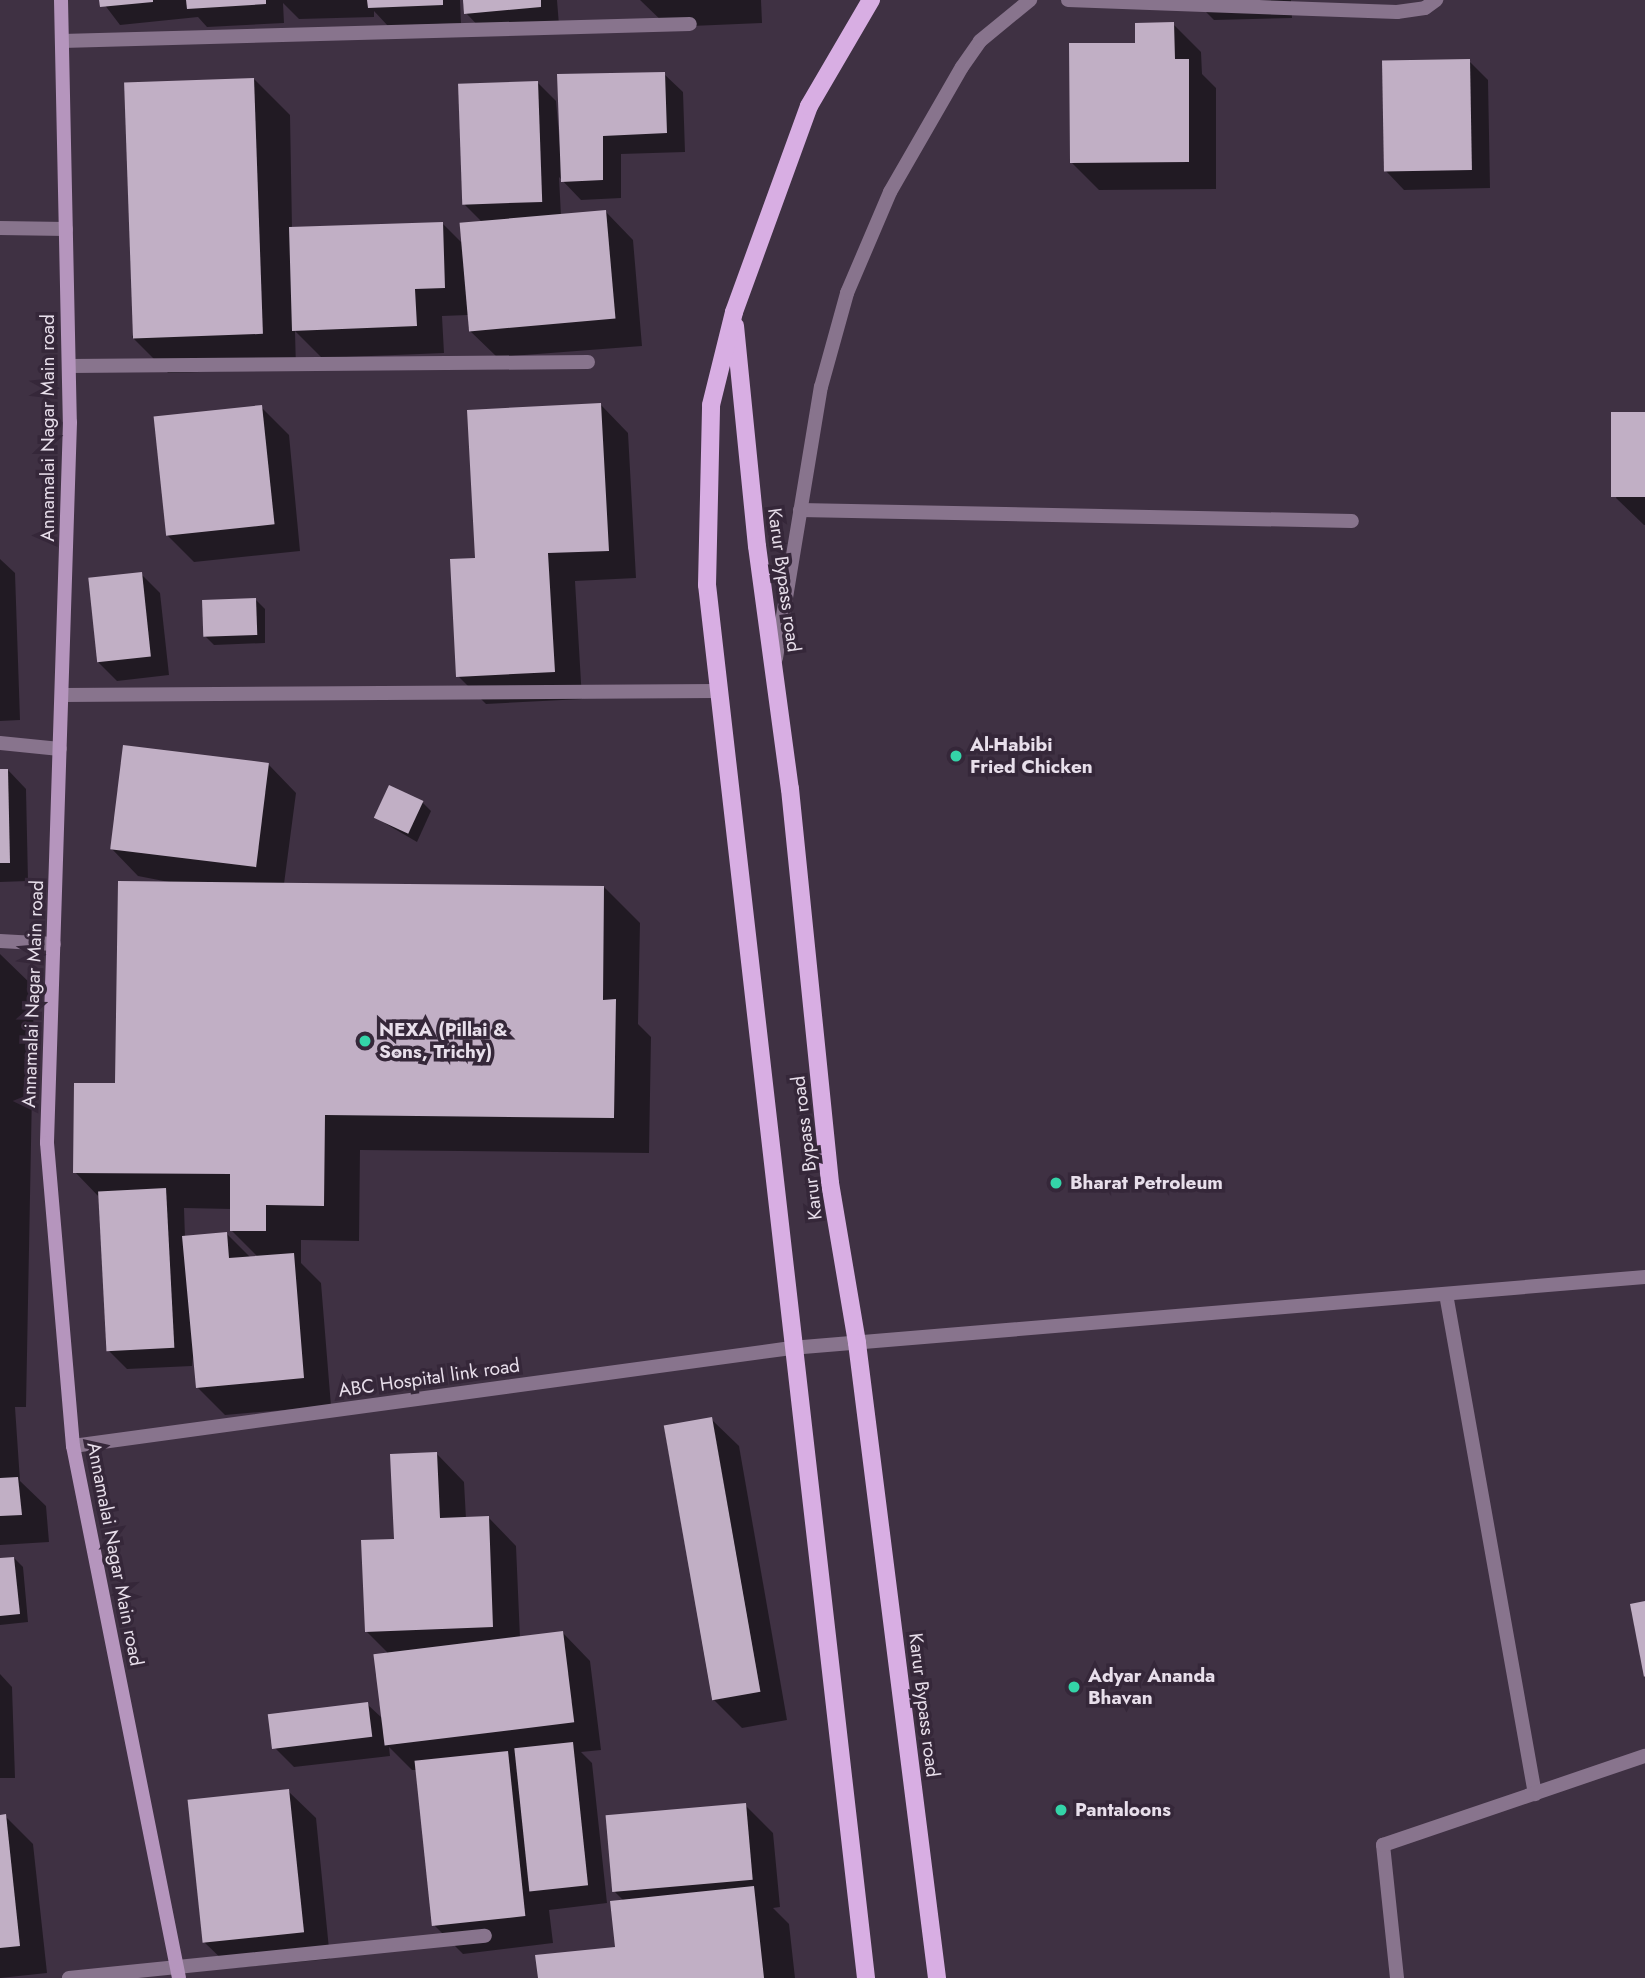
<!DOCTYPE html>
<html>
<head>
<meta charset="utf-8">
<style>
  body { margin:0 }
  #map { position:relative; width:1645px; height:1978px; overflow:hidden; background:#3f3143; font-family:Jost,sans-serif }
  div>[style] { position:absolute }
  .shadow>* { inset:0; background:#0007 }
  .building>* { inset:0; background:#c1afc5; transform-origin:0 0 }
  .lane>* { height:14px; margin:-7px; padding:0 7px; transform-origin:7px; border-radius:7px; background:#88748d }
  .street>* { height:14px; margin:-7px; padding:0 7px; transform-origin:7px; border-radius:7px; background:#88748d }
  .secondary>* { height:14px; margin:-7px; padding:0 7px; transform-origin:7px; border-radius:7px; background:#b595bd }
  .primary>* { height:18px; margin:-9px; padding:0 9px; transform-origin:9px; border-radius:9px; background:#d8aee3 }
  .dots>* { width:19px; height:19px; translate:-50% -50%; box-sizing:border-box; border:4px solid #352739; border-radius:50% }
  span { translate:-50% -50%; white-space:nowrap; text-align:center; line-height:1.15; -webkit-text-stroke:7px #352739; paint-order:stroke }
  .street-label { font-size:19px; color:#e8dfeb }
  .poi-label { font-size:19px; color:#e8dfeb; font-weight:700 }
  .left { translate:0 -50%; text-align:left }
</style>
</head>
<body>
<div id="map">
  <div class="shadow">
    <i style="clip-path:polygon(101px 0,460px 0,461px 23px,388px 26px,374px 11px,374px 17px,299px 19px,283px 3px,284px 23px,207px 27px,198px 17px,120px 25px)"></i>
    <i style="clip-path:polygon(464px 0,557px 0,559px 25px,484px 32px,466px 13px)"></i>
    <i style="clip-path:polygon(640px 0,761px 0,762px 23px,668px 27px)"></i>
    <i style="clip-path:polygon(1194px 0,1291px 0,1292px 18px,1214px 20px)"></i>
    <i style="clip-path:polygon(1173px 24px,1201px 52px,1202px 74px,1216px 88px,1216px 189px,1099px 190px,1071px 162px,1137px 45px)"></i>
    <i style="clip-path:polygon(1469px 61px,1488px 80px,1490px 188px,1404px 190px,1386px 171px)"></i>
    <i style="clip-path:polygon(664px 74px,683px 92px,685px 152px,621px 154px,621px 198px,581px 200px,559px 177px,561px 216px,606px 212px,633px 240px,642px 346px,497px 357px,469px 330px,468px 315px,442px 316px,444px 353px,322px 358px,295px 331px,296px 369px,168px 373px,132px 337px,254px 79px,290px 115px,292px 228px,442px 223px,463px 244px,482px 222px,465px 205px,537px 82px,556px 101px,562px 170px)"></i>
    <i style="clip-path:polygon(601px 405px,628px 433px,636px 578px,575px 581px,582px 699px,486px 704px,458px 676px)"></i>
    <i style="clip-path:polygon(261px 407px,289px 435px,300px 551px,194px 562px,166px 534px)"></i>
    <i style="clip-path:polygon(1645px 414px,1645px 525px,1644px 525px,1616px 498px)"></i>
    <i style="clip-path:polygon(0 559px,15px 573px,20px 720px,0 721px)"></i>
    <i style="clip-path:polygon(141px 574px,160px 593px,169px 675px,117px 681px,98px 662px)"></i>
    <i style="clip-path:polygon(256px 600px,265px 609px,265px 643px,214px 645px,205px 636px)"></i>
    <i style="clip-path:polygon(evenodd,269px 765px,296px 793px,284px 884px,604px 887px,640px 923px,638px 1024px,651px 1037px,649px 1153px,360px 1150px,359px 1241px,301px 1240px,301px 1263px,321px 1283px,331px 1406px,225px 1415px,197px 1387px,194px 1348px,192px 1366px,127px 1369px,108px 1350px,100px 1198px,75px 1172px,117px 1085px,174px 883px,138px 876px,111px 848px,269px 765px,184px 1208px,231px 1209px,231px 1230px,259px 1258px,251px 1258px,227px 1234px,185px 1238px,184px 1208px)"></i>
    <i style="clip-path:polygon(8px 770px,26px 789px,28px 881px,0 882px,0 771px)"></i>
    <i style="clip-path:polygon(422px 802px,431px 811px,417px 842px,376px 818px)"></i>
    <i style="clip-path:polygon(0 954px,34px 987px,26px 1407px,15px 1407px,20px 1481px,46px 1506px,49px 1542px,0 1545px)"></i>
    <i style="clip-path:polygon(711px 1419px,739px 1446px,787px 1720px,742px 1728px,714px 1700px)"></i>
    <i style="clip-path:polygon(437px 1454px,464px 1482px,466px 1519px,489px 1518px,516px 1546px,520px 1638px,563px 1633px,590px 1661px,601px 1750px,581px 1752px,592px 1763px,607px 1903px,549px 1910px,553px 1943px,463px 1954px,435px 1926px,417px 1770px,412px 1770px,389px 1747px,390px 1756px,294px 1767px,275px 1748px,367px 1704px,382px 1718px,387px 1652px,366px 1631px,395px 1541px)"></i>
    <i style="clip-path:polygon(14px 1558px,23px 1567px,28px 1622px,0 1625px,0 1560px)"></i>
    <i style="clip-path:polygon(0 1674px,12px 1687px,15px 1778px,0 1778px)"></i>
    <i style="clip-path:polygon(288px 1791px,316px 1818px,330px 1959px,231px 1968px,203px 1941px)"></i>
    <i style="clip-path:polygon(745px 1805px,773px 1833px,780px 1907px,773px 1908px,789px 1924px,795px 1978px,539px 1978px,617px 1948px,625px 1902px,615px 1892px)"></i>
    <i style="clip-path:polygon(5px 1816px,33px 1844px,47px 1973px,0 1978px,0 1817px)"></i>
  </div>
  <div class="building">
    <i style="clip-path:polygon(99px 0,153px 0,153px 2px,100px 7px)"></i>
    <i style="clip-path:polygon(186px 0,266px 0,266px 4px,187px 9px)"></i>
    <i style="clip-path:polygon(367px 0,443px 0,443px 5px,368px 8px)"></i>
    <i style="clip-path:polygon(463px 0,541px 0,541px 7px,464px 14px)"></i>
    <i style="clip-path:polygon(1174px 22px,1175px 59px,1189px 59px,1189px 162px,1070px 163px,1069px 43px,1135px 43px,1135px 23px)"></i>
    <i style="left:1470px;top:59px;width:111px;height:88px;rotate:89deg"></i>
    <i style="clip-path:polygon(665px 72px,667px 133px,603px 136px,603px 180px,561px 182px,557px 74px)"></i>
    <i style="left:254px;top:78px;width:256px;height:130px;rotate:88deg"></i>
    <i style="left:538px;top:81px;width:121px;height:80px;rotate:88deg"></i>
    <i style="left:606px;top:210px;width:109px;height:147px;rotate:85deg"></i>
    <i style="clip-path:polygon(443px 222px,445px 288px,415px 289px,417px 326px,292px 331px,289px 227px)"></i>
    <i style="clip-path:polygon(601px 403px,609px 551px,548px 553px,555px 672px,456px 677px,450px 559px,475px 558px,467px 410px)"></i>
    <i style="left:262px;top:405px;width:120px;height:109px;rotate:84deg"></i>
    <i style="left:1645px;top:412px;width:85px;height:34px;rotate:90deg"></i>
    <i style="left:142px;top:572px;width:85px;height:54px;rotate:84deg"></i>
    <i style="left:256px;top:598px;width:37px;height:54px;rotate:88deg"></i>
    <i style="left:123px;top:745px;width:147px;height:105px;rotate:7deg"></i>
    <i style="clip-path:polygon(0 769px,8px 769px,10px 863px,0 863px)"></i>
    <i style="left:389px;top:785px;width:38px;height:36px;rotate:25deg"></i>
    <i style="clip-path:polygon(118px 881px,604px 886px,603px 1000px,616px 999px,614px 1118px,325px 1115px,324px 1206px,266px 1205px,266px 1231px,230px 1231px,230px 1174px,73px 1173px,74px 1083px,115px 1083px)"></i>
    <i style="left:166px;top:1188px;width:160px;height:68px;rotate:87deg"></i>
    <i style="clip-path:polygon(227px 1232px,229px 1258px,294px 1253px,304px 1378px,196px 1388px,182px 1236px)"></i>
    <i style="left:712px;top:1417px;width:279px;height:49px;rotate:80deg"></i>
    <i style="clip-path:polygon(437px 1452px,440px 1518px,489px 1516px,493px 1627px,365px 1632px,361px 1540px,394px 1539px,390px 1454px)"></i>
    <i style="clip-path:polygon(18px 1477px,22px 1515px,0 1516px,0 1478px)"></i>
    <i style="clip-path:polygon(14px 1557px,20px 1614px,0 1616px,0 1558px)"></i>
    <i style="clip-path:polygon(1645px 1601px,1645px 1676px,1644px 1677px,1630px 1604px)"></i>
    <i style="left:563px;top:1631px;width:92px;height:191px;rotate:83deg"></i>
    <i style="left:368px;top:1702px;width:35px;height:101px;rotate:83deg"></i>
    <i style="left:573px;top:1742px;width:144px;height:59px;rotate:84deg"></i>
    <i style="left:508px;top:1751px;width:166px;height:94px;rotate:84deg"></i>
    <i style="left:289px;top:1789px;width:144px;height:102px;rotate:84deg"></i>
    <i style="left:746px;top:1803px;width:77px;height:141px;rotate:85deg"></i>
    <i style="clip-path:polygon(6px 1814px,20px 1946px,0 1948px,0 1815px)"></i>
    <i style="clip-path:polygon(754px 1886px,764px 1978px,538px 1978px,535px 1955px,615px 1947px,610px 1901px)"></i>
  </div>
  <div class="lane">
    <i style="left:800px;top:510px;width:552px;rotate:1.14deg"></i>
  </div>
  <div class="street">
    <i style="left:1068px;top:0;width:329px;rotate:2.1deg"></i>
    <i style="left:1397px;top:12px;width:28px;rotate:-8deg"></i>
    <i style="left:1425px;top:8px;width:14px;rotate:-36deg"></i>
    <i style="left:62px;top:41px;width:628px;rotate:-1.55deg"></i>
    <i style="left:0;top:228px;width:66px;rotate:0.9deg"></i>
    <i style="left:69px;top:366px;width:519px;rotate:-0.44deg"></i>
    <i style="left:776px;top:658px;width:275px;rotate:-80.6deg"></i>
    <i style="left:821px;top:387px;width:98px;rotate:-74.5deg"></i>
    <i style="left:847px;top:293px;width:110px;rotate:-66.9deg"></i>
    <i style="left:890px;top:192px;width:144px;rotate:-60.1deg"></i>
    <i style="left:962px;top:67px;width:32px;rotate:-55deg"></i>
    <i style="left:980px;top:41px;width:65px;rotate:-39.4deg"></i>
    <i style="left:62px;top:695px;width:655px;rotate:-0.35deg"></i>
    <i style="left:0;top:743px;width:60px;rotate:5.7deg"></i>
    <i style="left:0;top:941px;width:54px;rotate:3.2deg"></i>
    <i style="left:1446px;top:1294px;width:508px;rotate:79.91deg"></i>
    <i style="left:73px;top:1446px;width:725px;rotate:-7.77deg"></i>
    <i style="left:791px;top:1348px;width:857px;rotate:-4.75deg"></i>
    <i style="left:69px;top:1978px;width:418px;rotate:-5.8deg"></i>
    <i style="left:1397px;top:1978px;width:134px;rotate:-96deg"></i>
    <i style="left:1383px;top:1845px;width:277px;rotate:-18.8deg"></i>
  </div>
  <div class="secondary">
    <i style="left:61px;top:0;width:422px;rotate:88.8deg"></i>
    <i style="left:70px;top:422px;width:721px;rotate:91.83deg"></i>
    <i style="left:47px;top:1143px;width:304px;rotate:85.1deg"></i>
    <i style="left:73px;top:1446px;width:542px;rotate:78.73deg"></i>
  </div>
  <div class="primary">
    <i style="left:735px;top:326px;width:221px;rotate:84.3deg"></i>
    <i style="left:757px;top:546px;width:245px;rotate:82.3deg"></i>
    <i style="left:790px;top:789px;width:396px;rotate:84.2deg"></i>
    <i style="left:830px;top:1183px;width:162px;rotate:80.4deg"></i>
    <i style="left:857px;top:1343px;width:640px;rotate:82.82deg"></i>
    <i style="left:866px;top:1978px;width:1402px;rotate:-96.51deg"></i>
    <i style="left:707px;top:585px;width:180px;rotate:-88.7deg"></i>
    <i style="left:711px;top:405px;width:96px;rotate:-76.1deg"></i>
    <i style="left:734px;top:312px;width:219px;rotate:-70deg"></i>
    <i style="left:809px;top:106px;width:123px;rotate:-59.7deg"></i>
  </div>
  <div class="dots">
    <i style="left:956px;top:756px;background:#34d4a8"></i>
    <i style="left:365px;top:1041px;background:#34d4a8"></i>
    <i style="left:1056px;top:1183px;background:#34d4a8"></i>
    <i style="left:1074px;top:1687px;background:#34d4a8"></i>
    <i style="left:1061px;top:1810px;background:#34d4a8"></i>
  </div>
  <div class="street-label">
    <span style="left:48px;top:428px;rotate:-90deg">Annamalai Nagar Main road</span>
    <span style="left:784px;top:580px;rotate:82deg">Karur Bypass road</span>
    <span style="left:33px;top:994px;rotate:-88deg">Annamalai Nagar Main road</span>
    <span style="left:807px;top:1148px;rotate:-97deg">Karur Bypass road</span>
    <span style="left:429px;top:1378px;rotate:-8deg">ABC Hospital link road</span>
    <span style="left:115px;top:1554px;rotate:79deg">Annamalai Nagar Main road</span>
    <span style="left:924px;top:1705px;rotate:83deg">Karur Bypass road</span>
  </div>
  <div class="poi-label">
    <span class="left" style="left:970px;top:756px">Al-Habibi<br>Fried Chicken</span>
    <span class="left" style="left:379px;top:1041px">NEXA (Pillai &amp;<br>Sons, Trichy)</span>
    <span class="left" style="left:1070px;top:1183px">Bharat Petroleum</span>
    <span class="left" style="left:1088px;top:1687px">Adyar Ananda<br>Bhavan</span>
    <span class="left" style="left:1075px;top:1810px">Pantaloons</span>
  </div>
</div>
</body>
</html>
